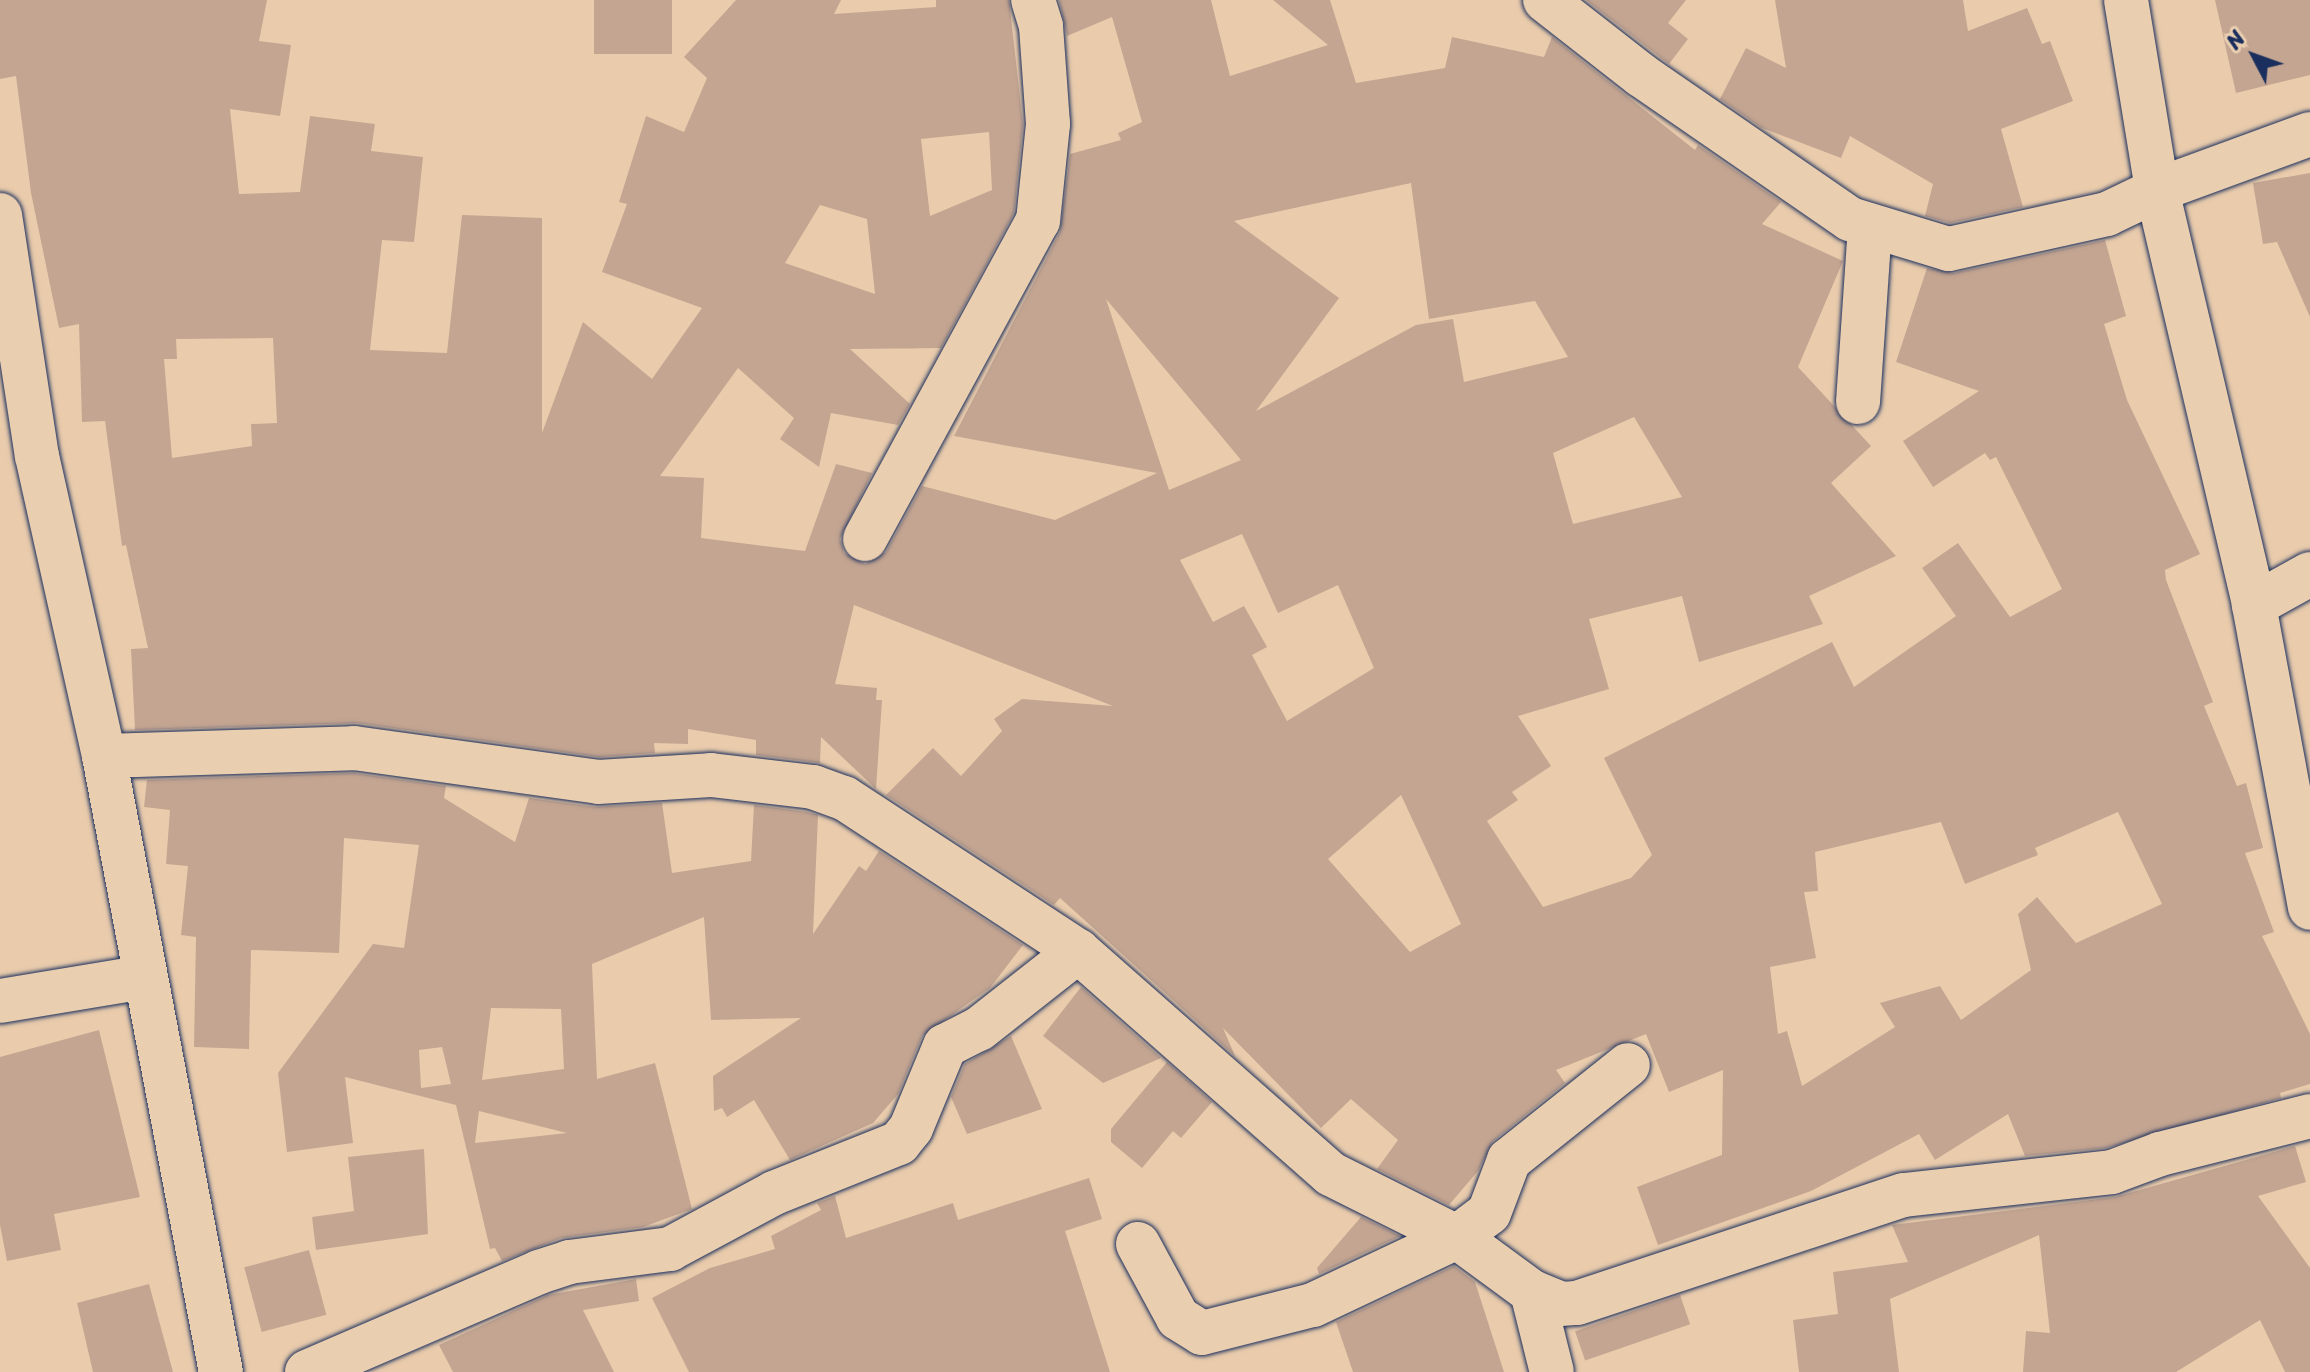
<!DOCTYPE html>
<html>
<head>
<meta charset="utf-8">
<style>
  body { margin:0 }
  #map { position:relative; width:2310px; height:1372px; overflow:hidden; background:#eaccac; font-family:Sriracha,sans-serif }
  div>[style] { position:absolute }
  .building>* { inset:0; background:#c4a591; transform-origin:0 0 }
  .roads { filter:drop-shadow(0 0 2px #1b2f5e) drop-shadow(0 0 2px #1b2f5e) }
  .street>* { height:44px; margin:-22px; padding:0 22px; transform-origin:22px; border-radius:22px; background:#e9ceb0 }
  .secondary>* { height:44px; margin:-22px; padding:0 22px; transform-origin:22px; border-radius:22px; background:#e9ceb0 }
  span { translate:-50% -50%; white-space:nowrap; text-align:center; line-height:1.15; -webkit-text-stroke:6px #e9ceb0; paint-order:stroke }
  .north { position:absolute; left:2214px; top:16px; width:80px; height:80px; -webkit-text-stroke:6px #e9ceb0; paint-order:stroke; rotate:311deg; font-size:22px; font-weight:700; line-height:32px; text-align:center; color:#1b2f5e }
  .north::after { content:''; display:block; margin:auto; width:28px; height:36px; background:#1b2f5e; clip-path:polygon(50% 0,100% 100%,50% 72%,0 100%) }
</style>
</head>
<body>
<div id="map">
  <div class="building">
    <i style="clip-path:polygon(evenodd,0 0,267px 0,259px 41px,291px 45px,280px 116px,230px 109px,239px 194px,300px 192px,310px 116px,375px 124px,371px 151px,423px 157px,414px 242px,382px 240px,370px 350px,447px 353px,462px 215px,542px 218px,542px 433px,583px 322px,652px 379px,702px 308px,602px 272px,627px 204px,619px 202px,646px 116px,684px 132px,707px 78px,684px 57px,736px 0,841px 0,834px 14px,936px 7px,936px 0,1009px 0,1023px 124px,1014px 213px,941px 348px,850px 349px,910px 404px,898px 425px,831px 413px,819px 467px,780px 439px,794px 418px,738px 368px,660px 476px,704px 478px,701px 538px,805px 551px,836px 464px,872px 473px,840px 539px,844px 553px,865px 564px,886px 552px,922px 486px,1055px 520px,1157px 473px,954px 436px,1060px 232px,1070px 154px,1121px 140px,1118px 133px,1142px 122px,1112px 17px,1067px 36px,1059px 0,1211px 0,1230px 76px,1328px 45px,1273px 0,1330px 0,1356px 83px,1445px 68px,1452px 37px,1544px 57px,1552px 37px,1695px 150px,1698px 145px,1781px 202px,1762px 224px,1843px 261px,1798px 367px,1871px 446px,1831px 483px,1896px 556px,1809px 596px,1823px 624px,1699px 662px,1682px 596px,1589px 619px,1609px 689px,1518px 716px,1551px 766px,1512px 792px,1518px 800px,1487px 821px,1543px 907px,1631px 878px,1652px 855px,1604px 758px,1832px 642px,1854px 687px,1956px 616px,1922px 568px,1958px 543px,2010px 617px,2062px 589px,1996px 457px,1990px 460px,1985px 453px,1933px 487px,1903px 441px,1979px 391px,1896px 362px,1927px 268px,1954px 273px,2105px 240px,2126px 316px,2104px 324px,2127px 400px,2200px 554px,2165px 570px,2166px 580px,2213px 702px,2204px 706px,2237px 786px,2246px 783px,2263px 848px,2245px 853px,2274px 932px,2262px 936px,2310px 1034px,2310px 1084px,2280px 1093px,2281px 1098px,2106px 1148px,2025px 1156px,2008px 1114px,1935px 1160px,1919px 1134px,1811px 1191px,1658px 1245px,1637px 1187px,1722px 1155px,1723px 1070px,1669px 1092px,1646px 1034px,1556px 1070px,1565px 1083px,1493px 1141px,1478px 1171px,1449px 1205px,1377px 1169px,1398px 1140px,1351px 1099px,1321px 1128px,1223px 1028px,1235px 1056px,1060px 898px,1054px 905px,886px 795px,933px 748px,961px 776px,1002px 731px,994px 719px,1022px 699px,1113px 706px,854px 605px,835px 684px,877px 688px,876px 700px,882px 700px,876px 789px,821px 737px,820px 763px,756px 755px,756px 740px,688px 729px,688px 744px,654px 743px,655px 753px,599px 757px,357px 723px,135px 730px,131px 649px,148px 648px,126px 545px,122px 546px,105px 421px,82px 422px,79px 324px,59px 328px,31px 193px,16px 76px,0 79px,0 0,989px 132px,992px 190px,930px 216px,921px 139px,989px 132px,0 0,1411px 183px,1429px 319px,1535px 301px,1568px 357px,1464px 382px,1453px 319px,1416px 325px,1256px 411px,1339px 298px,1234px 221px,1411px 183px,0 0,820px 205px,867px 219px,875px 294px,785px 263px,820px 205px,0 0,1106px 299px,1217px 431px,1241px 460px,1169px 490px,1106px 299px,0 0,273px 338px,277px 423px,251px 424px,252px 446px,172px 458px,164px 359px,177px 359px,176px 339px,273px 338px,0 0,1634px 417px,1682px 497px,1573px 524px,1553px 453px,1634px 417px,0 0,1242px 534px,1278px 613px,1338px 585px,1374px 668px,1287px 721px,1252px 655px,1267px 647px,1244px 606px,1213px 622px,1180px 560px,1242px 534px,0 0,1401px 795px,1461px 924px,1410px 952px,1328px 859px,1401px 795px,0 0,2118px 812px,2162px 904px,2076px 943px,2037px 897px,2018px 914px,2031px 970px,1961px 1020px,1940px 986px,1880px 1003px,1895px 1027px,1802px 1086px,1787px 1031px,1778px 1034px,1770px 967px,1816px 958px,1804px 892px,1818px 891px,1815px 852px,1941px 822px,1965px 884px,2038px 855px,2035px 848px,2118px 812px)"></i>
    <i style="left:594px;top:0;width:78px;height:54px"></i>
    <i style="clip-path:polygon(1586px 0,1686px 0,1668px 23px,1688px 39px,1669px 64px)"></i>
    <i style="clip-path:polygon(1775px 0,1963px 0,1968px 31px,2027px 8px,2042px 44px,2050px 41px,2073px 101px,2001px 129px,2023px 207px,1950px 223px,1925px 216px,1933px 184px,1850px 136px,1841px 158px,1762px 128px,1720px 99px,1746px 48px,1786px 68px)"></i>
    <i style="clip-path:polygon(2215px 0,2310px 0,2310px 75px,2236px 93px)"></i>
    <i style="clip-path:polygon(2310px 173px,2310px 317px,2277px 242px,2263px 244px,2253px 183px)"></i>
    <i style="clip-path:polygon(evenodd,353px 773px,446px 786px,444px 798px,515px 842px,529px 798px,595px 807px,662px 803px,672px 873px,751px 861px,754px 805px,807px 812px,818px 815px,813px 934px,859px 866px,866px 871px,879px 851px,1023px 945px,990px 988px,922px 1036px,898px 1094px,873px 1123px,790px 1160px,754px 1100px,727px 1117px,722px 1108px,714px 1111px,713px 1076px,801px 1018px,711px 1020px,704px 917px,592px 964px,597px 1079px,655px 1063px,692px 1209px,643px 1227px,561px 1238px,502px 1261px,495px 1248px,490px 1249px,456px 1105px,345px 1077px,353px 1143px,287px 1152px,278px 1073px,373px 944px,404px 948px,419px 845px,344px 838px,339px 953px,251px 950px,249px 1049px,194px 1047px,196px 937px,181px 935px,188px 866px,166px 864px,170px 810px,144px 807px,147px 780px,353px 773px,491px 1008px,561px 1009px,564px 1069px,482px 1080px,491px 1008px,353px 773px,442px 1047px,451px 1084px,421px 1088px,419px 1050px,442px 1047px,353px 773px,479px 1111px,567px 1133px,475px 1143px,479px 1111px)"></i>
    <i style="clip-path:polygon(1081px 987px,1161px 1058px,1103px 1083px,1043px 1036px)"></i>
    <i style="clip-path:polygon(99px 1030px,140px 1197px,54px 1214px,61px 1250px,7px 1261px,0 1225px,0 1057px)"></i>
    <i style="clip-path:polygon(1011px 1036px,1042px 1109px,967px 1134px,951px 1097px,965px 1064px)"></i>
    <i style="clip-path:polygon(1167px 1062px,1212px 1102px,1181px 1138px,1173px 1131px,1142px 1168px,1111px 1142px,1111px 1129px)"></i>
    <i style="clip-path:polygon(2295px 1146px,2306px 1182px,2258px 1196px,2310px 1268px,2310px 1372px,2285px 1372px,2260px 1320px,2176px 1372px,2023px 1372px,2026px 1331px,2050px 1333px,2039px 1235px,1890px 1299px,1899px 1372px,1799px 1372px,1793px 1320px,1838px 1314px,1833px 1272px,1908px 1262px,1892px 1225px,2115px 1197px)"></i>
    <i style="clip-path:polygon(424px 1149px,428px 1234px,316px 1250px,312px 1217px,354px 1211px,348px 1157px)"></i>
    <i style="clip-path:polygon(1089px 1178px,1102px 1219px,1065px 1231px,1110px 1372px,689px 1372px,652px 1298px,710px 1268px,775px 1249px,771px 1236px,821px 1210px,817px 1203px,835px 1196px,846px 1238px,953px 1203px,958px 1220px)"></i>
    <i style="clip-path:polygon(1361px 1217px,1400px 1236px,1319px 1274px,1317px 1268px)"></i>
    <i style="left:309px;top:1250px;width:67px;height:67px;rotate:75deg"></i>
    <i style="clip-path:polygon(1454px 1266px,1475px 1282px,1504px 1372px,1353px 1372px,1336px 1322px)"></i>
    <i style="clip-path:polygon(636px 1279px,639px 1301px,583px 1310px,614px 1372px,453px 1372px,439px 1345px,548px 1295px)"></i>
    <i style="clip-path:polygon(149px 1284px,173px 1372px,93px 1372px,77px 1303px)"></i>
    <i style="left:1680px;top:1295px;width:31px;height:111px;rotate:71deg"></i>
  </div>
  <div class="roads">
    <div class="street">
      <i style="left:1545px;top:0;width:122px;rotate:38deg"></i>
      <i style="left:1641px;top:75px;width:254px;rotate:34.6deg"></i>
      <i style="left:1850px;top:219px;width:103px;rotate:16.9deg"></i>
      <i style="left:1949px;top:249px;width:162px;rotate:-12.5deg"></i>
      <i style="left:2107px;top:214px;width:55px;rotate:-25.6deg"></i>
      <i style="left:2157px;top:190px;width:163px;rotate:-20.1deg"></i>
      <i style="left:0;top:215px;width:244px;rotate:81.3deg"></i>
      <i style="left:37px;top:456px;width:307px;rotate:77.4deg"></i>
      <i style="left:104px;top:756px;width:627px;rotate:79.25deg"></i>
      <i style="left:1858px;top:402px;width:176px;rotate:-86.1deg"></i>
      <i style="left:865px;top:539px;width:362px;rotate:-61.5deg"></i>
      <i style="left:1038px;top:221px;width:98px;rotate:-84.1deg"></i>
      <i style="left:1048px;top:124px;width:98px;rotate:-94.1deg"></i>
      <i style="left:1041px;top:26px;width:27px;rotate:-107deg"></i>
      <i style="left:2254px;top:605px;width:64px;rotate:-29deg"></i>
      <i style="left:104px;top:756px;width:250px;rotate:-1.8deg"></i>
      <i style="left:354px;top:748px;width:246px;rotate:7.9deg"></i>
      <i style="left:598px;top:782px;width:113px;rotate:-3.5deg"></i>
      <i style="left:711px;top:775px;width:103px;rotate:6.7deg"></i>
      <i style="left:813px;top:787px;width:33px;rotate:20deg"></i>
      <i style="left:844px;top:798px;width:280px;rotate:33.2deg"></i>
      <i style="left:1078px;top:951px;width:337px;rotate:41.4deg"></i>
      <i style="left:1331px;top:1174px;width:141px;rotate:26.6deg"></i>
      <i style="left:1457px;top:1237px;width:93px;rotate:36.3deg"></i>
      <i style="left:1532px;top:1292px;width:31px;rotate:22deg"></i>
      <i style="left:1561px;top:1304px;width:16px;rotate:-4deg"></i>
      <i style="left:1577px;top:1303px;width:344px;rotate:-18.3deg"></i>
      <i style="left:1904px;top:1195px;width:209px;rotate:-6.3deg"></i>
      <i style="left:2112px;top:1172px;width:51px;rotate:-20.6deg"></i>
      <i style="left:2160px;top:1154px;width:155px;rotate:-14.2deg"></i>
      <i style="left:0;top:1001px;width:147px;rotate:-9.4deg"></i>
      <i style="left:1138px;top:1244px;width:84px;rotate:61.6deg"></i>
      <i style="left:1178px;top:1318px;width:28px;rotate:32deg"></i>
      <i style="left:1202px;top:1333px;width:114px;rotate:-14.2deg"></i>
      <i style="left:1313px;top:1305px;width:159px;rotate:-25.3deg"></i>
      <i style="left:1457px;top:1237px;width:40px;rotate:-37deg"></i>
      <i style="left:1489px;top:1213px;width:57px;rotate:-69.3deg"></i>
      <i style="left:1509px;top:1160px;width:152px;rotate:-38.6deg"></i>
      <i style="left:1532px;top:1292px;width:82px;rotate:76deg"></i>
      <i style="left:307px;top:1372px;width:253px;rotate:-23.3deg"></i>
      <i style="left:539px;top:1272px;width:32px;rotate:-18deg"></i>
      <i style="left:569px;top:1262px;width:102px;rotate:-7.3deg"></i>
      <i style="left:670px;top:1249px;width:118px;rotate:-28.3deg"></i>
      <i style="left:774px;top:1193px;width:135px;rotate:-21.8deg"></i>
      <i style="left:899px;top:1143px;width:19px;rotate:-51deg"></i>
      <i style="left:911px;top:1128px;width:89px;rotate:-67.5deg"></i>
      <i style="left:945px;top:1046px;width:38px;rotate:-27deg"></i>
      <i style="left:979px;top:1029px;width:126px;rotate:-38.2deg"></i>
    </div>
    <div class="secondary">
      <i style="left:2126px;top:0;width:193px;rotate:80.7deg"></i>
      <i style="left:2157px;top:190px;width:426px;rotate:76.8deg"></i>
      <i style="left:2254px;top:605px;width:308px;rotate:79.5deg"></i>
    </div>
  </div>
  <div class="north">N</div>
</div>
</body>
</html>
